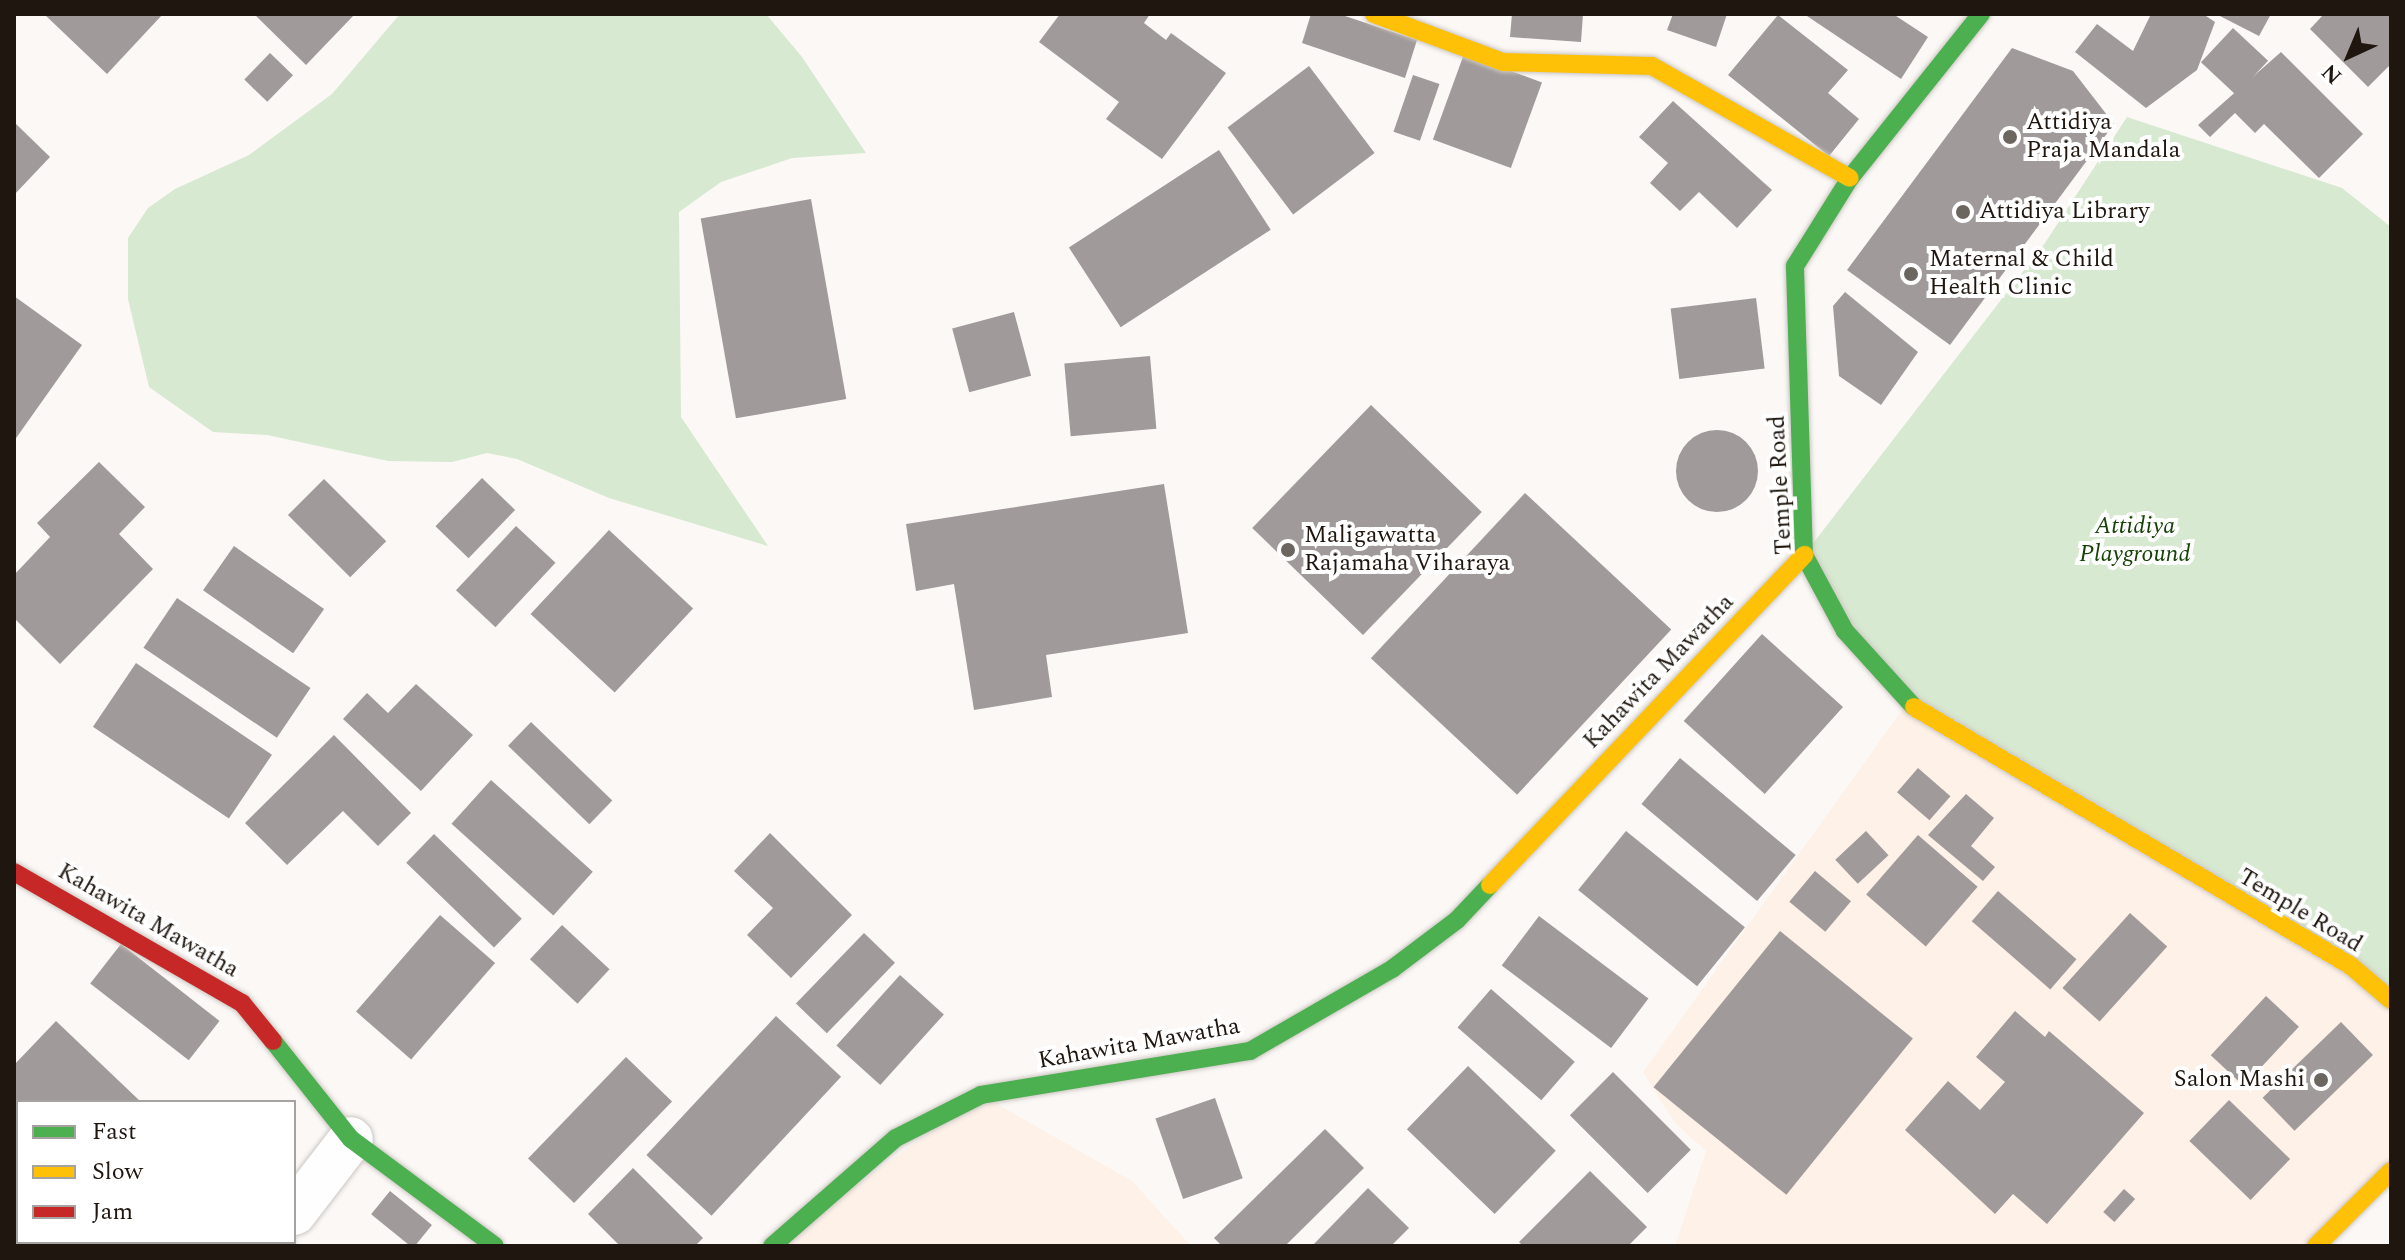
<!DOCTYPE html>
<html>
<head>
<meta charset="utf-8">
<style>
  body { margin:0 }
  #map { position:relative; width:2405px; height:1260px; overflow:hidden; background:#fbf8f6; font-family:Spectral,serif }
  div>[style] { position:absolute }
  .built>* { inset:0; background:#fdf1e8 }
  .green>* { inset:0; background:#d7e9d0 }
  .building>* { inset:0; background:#a19a9a; transform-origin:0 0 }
  .round { border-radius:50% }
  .roads { filter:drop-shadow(0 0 2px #ccc7c2) drop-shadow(0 0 2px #ccc7c2) }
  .street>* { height:44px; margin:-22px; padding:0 22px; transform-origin:22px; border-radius:22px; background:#fefefe }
  .fast>* { height:18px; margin:-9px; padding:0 9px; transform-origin:9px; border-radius:9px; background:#4caf50 }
  .slow>* { height:18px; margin:-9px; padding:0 9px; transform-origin:9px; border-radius:9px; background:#ffc107 }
  .jam>* { height:18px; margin:-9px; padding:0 9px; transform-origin:9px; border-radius:9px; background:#c62828 }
  .dots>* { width:22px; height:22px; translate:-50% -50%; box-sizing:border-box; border:4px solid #fff; border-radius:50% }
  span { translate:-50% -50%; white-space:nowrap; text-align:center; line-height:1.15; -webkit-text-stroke:8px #fff; paint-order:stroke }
  .poi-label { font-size:24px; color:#1f170f }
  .left { translate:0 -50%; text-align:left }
  .right { translate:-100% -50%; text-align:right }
  .street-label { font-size:24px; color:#1f170f }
  .park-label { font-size:24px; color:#174206; font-style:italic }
  .frame { position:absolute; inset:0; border:16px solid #1f170f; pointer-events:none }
  .legend { position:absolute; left:16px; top:1100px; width:280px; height:144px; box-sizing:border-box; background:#fff; border:2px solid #a5a29f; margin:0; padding:10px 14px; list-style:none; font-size:24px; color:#1f170f }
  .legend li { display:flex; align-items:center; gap:16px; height:40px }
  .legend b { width:40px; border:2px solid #a5a29f }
  .north { position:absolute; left:2309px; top:16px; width:80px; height:80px; -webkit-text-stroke:6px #fff; paint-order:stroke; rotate:224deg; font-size:22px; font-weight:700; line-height:32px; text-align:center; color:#1f170f }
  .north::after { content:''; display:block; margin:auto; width:28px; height:36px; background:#1f170f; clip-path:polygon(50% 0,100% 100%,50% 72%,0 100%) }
</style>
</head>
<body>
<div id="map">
  <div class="built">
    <i style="clip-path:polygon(1907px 703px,2391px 1000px,2391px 1171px,2316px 1246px,1675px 1246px,1706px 1151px,1675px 1123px,1643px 1072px)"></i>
    <i style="clip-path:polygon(981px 1095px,1132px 1181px,1191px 1246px,772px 1246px)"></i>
  </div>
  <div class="green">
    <i style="clip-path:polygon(400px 14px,766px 14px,802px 57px,866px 153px,792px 158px,721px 182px,679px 212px,681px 417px,768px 546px,609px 498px,517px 459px,487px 453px,452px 462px,388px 461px,267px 435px,213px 432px,149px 387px,128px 299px,128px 238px,148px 208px,175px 189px,249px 155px,332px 94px)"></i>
    <i style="clip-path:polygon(2127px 117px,2342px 188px,2391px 227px,2391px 1000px,1907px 703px,1804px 555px,2045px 243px)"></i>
  </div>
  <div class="building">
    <i style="clip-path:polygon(44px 14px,163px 14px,107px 74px)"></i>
    <i style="clip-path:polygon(254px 14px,355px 14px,306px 65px)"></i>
    <i style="clip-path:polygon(1060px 14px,1150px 14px,1144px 23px,1166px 40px,1171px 33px,1226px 73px,1162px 159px,1106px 119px,1119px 102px,1039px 42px)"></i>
    <i style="clip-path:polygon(1311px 14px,1339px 14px,1417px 40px,1405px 78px,1302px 43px)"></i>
    <i style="clip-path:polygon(1512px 14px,1583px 14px,1581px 42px,1510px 37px)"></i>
    <i style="clip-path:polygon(1673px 14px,1727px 14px,1716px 47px,1667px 30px)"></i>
    <i style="clip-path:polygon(1804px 14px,1893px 14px,1928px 37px,1901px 79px)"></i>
    <i style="clip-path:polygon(2151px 14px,2203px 14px,2215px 22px,2197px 70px,2146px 108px,2075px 52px,2097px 24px,2133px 51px)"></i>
    <i style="clip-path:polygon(2216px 14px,2271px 14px,2259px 36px)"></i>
    <i style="clip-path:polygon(2324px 14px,2391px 14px,2391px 64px,2368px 87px,2310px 29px)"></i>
    <i style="clip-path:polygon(1778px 15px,1848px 70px,1828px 93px,1859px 119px,1829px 156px,1728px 75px)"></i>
    <i style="left:2233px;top:28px;width:48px;height:47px;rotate:43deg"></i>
    <i style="clip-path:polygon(2012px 48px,2073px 71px,2114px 124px,1950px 345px,1847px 270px)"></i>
    <i style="clip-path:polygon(2281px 52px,2363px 134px,2319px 178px,2264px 124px,2255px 133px,2235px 113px,2210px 137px,2198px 125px)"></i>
    <i style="left:270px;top:53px;width:32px;height:37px;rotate:44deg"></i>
    <i style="left:1464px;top:54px;width:83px;height:91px;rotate:20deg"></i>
    <i style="left:1309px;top:66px;width:109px;height:102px;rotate:53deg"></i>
    <i style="left:1413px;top:75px;width:28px;height:60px;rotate:19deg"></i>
    <i style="clip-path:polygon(1673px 101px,1772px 190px,1737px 228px,1699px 192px,1680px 211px,1650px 183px,1668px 163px,1639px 137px)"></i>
    <i style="clip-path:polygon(14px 122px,50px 157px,14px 195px)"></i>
    <i style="left:1219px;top:150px;width:95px;height:179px;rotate:57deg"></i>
    <i style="left:811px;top:199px;width:203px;height:112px;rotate:80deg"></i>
    <i style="clip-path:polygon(1845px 292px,1918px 352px,1881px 405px,1839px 376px,1833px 306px)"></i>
    <i style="clip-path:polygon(14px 296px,82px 345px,14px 441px)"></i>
    <i style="left:1756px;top:298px;width:71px;height:86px;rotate:83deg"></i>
    <i style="left:1014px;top:312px;width:66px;height:64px;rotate:75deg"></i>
    <i style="left:1150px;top:356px;width:73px;height:86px;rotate:85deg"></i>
    <i style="left:1371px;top:405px;width:154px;height:171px;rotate:44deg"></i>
    <i class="round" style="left:1676px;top:430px;width:82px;height:82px"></i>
    <i style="clip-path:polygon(99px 462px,145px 507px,119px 534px,153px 569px,60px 664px,14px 618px,14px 575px,50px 537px,37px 523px)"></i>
    <i style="left:482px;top:478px;width:46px;height:67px;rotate:44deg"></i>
    <i style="left:324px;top:479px;width:88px;height:51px;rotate:45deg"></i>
    <i style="clip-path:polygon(1164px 484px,1188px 633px,1046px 655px,1052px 697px,974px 710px,954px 584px,916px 591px,906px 524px)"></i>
    <i style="left:1525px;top:493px;width:200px;height:226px;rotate:43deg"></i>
    <i style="left:516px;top:526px;width:54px;height:88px;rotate:43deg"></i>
    <i style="left:609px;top:530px;width:115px;height:115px;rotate:43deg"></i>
    <i style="left:234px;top:546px;width:110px;height:54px;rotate:35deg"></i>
    <i style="left:177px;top:598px;width:161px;height:60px;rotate:34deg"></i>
    <i style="left:1762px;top:634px;width:109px;height:117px;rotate:42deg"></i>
    <i style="left:136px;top:663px;width:164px;height:77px;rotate:34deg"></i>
    <i style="clip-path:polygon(416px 684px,473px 735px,421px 791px,343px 719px,367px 693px,388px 713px)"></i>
    <i style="left:531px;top:722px;width:113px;height:33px;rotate:44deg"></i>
    <i style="clip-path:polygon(334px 735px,411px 813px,378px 846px,343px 811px,287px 865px,245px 823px)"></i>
    <i style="left:1680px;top:758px;width:151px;height:60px;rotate:40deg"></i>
    <i style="left:1918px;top:768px;width:43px;height:32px;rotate:41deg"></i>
    <i style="left:491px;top:780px;width:137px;height:59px;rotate:42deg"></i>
    <i style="clip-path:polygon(1966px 794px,1994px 818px,1971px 846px,1995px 867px,1983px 881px,1928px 835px)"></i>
    <i style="left:1626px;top:831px;width:153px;height:76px;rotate:39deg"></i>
    <i style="left:1866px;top:831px;width:33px;height:42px;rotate:47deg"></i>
    <i style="clip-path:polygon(770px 833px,852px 915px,791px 978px,747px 935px,773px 908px,734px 871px)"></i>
    <i style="left:434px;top:834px;width:122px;height:40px;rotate:44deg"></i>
    <i style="left:1918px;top:835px;width:79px;height:79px;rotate:41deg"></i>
    <i style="left:1815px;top:871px;width:47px;height:40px;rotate:40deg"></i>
    <i style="left:1998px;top:891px;width:104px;height:40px;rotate:41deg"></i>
    <i style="left:2130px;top:913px;width:50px;height:101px;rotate:42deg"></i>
    <i style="left:440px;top:915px;width:73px;height:128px;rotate:41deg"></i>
    <i style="left:1539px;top:916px;width:137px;height:62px;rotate:37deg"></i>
    <i style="left:562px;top:925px;width:65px;height:47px;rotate:43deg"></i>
    <i style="left:1780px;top:931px;width:171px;height:201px;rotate:39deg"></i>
    <i style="left:864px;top:933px;width:43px;height:98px;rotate:44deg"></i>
    <i style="left:121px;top:944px;width:125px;height:50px;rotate:38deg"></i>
    <i style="left:900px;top:975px;width:59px;height:95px;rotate:42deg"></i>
    <i style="left:1491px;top:989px;width:111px;height:51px;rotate:41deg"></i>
    <i style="left:2266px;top:996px;width:45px;height:81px;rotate:43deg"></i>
    <i style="clip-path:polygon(2015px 1011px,2045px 1037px,2049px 1031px,2144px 1113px,2047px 1224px,2013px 1194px,1995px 1214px,1905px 1130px,1948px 1081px,1980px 1110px,2005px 1082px,1976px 1057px)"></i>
    <i style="left:776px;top:1016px;width:89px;height:190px;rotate:43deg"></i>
    <i style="clip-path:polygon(56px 1021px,141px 1102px,18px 1102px,18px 1236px,14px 1065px)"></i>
    <i style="left:2341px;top:1022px;width:46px;height:109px;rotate:46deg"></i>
    <i style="left:626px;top:1057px;width:64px;height:141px;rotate:44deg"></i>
    <i style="left:1468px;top:1066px;width:122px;height:88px;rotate:44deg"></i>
    <i style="left:1613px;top:1072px;width:110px;height:61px;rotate:45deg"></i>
    <i style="left:1215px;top:1098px;width:85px;height:63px;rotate:71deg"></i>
    <i style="left:2229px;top:1100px;width:85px;height:57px;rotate:44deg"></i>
    <i style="clip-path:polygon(1325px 1129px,1364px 1168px,1285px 1246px,1222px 1246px,1214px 1238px)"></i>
    <i style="clip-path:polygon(633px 1168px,703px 1238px,695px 1246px,620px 1246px,588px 1214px)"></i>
    <i style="clip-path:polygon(1590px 1171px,1647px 1227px,1628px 1246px,1523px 1246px,1519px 1242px)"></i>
    <i style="clip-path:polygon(1368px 1188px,1409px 1228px,1391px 1246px,1312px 1246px)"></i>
    <i style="left:2124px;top:1189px;width:15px;height:31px;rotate:42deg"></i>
    <i style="left:390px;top:1191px;width:54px;height:30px;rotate:39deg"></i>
    <i style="clip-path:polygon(52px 1242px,159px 1242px,48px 1246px)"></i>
  </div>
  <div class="roads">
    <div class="street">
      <i style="left:294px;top:1213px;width:93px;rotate:-52.4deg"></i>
      <i style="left:269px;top:1246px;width:5px;rotate:-53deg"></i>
    </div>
    <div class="fast">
      <i style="left:1914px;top:707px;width:103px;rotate:-132.2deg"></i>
      <i style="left:1845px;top:631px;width:86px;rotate:-118.3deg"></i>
      <i style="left:1804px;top:555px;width:289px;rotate:-91.8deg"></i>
      <i style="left:1795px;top:266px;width:104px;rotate:-58deg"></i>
      <i style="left:1850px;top:178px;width:210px;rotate:-51.4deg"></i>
      <i style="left:273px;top:1041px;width:125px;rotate:51.5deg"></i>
      <i style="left:351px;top:1139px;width:179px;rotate:36.6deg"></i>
      <i style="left:772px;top:1246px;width:164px;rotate:-41.1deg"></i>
      <i style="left:896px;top:1138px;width:95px;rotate:-26.8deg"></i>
      <i style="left:981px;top:1095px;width:273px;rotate:-9.3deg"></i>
      <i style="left:1250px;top:1051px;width:164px;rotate:-30deg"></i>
      <i style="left:1392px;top:969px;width:81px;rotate:-37deg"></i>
      <i style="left:1457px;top:920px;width:48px;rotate:-46.7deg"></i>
    </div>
    <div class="slow">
      <i style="left:1374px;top:14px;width:138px;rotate:20.4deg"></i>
      <i style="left:1503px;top:62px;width:149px;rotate:1.5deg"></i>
      <i style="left:1652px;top:66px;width:227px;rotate:29.5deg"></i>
      <i style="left:1914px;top:707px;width:508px;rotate:30.65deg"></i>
      <i style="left:2351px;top:966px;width:52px;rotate:40.4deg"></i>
      <i style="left:1490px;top:885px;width:456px;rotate:-46.4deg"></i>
      <i style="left:2316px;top:1246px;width:106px;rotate:-45deg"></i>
    </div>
    <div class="jam">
      <i style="left:14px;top:872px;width:263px;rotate:29.9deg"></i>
      <i style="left:242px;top:1003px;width:49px;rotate:50.8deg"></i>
    </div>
  </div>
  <div class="dots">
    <i style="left:2010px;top:137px;background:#6c6660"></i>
    <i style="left:1963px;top:212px;background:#6c6660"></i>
    <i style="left:1911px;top:274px;background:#6c6660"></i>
    <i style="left:1288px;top:550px;background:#6c6660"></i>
    <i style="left:2321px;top:1080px;background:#6c6660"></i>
  </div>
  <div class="poi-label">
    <span class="left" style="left:2026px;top:137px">Attidiya<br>Praja Mandala</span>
    <span class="left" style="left:1979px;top:212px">Attidiya Library</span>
    <span class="left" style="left:1929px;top:274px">Maternal &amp; Child<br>Health Clinic</span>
    <span class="left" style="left:1304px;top:550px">Maligawatta<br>Rajamaha Viharaya</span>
    <span class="right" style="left:2305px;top:1080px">Salon Mashi</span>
  </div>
  <div class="street-label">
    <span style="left:1781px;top:485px;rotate:-93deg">Temple Road</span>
    <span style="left:1659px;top:672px;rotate:-46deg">Kahawita Mawatha</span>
    <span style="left:2300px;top:911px;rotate:31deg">Temple Road</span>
    <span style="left:148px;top:921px;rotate:30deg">Kahawita Mawatha</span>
    <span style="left:1139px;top:1044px;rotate:-10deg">Kahawita Mawatha</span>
  </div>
  <div class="park-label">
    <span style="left:2135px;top:541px">Attidiya<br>Playground</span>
  </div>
  <div class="frame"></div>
  <ul class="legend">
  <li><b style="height:10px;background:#4caf50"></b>Fast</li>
  <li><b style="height:10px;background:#ffc107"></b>Slow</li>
  <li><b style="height:10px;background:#c62828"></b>Jam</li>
  </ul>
  <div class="north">N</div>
</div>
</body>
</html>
